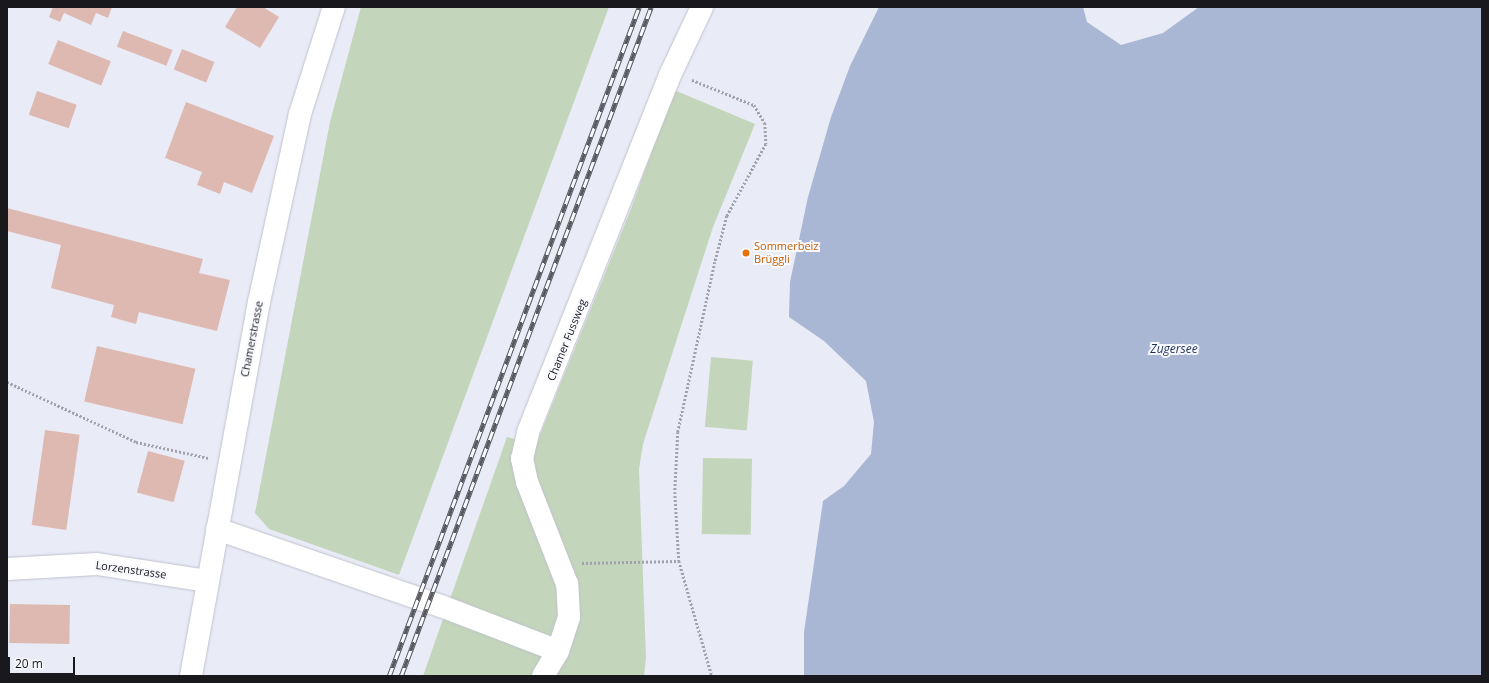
<!DOCTYPE html>
<html>
<head>
<meta charset="utf-8">
<style>
  body { margin:0 }
  #map { position:relative; width:1489px; height:683px; overflow:hidden; background:#e9ebf7; font-family:"Open Sans",sans-serif }
  div>[style] { position:absolute }
  .green>* { inset:0; background:#c3d5ba; transform-origin:0 0 }
  .water>* { inset:0; background:#a9b7d4 }
  .building>* { inset:0; background:#deb9b2; transform-origin:0 0 }
  .path>* { height:2.5px; margin-top:-1.25px; transform-origin:0; background:repeating-linear-gradient(90deg,#a0a1aa 0 2px,transparent 0 4px) }
  .roads { filter:drop-shadow(0 0 1px #c0c2cd) drop-shadow(0 0 1px #c0c2cd) }
  .minor>* { height:22px; margin:-11px; padding:0 11px; transform-origin:11px; border-radius:11px; background:#fff }
  .major>* { height:22px; margin:-11px; padding:0 11px; transform-origin:11px; border-radius:11px; background:#fff }
  .rail>* { height:4.5px; margin-top:-2.25px; transform-origin:0; background:repeating-linear-gradient(90deg,#f8f9fe 0 9px,#58585f 0 18px); box-sizing:border-box; border-block:1px solid #58585f }
  .dots>* { width:11px; height:11px; translate:-50% -50%; box-sizing:border-box; border:2px solid #f8f9fe; border-radius:50% }
  span { translate:-50% -50%; white-space:nowrap; text-align:center; line-height:1.15; -webkit-text-stroke:4px #f8f9fe; paint-order:stroke }
  .food-label { font-size:11px; color:#c56008 }
  .left { translate:0 -50%; text-align:left }
  .street-label { font-size:11px; color:#19191d }
  .water-label { font-size:12px; color:#1f3158; font-style:italic }
  .frame { position:absolute; inset:0; border:8px solid #19191d; pointer-events:none }
  .scale { position:absolute; left:8px; top:657px; width:67px; height:18px; box-sizing:border-box; border:2px solid #19191d; border-top:0; padding-left:5px; font-size:12px; line-height:14px; white-space:nowrap; color:#19191d; -webkit-text-stroke:3px #f8f9fe; paint-order:stroke }
</style>
</head>
<body>
<div id="map">
  <div class="green">
    <i style="clip-path:polygon(361px 7px,609px 7px,399px 575px,269px 529px,255px 513px,330px 122px)"></i>
    <i style="clip-path:polygon(674px 90px,755px 124px,713px 227px,643px 444px,639px 469px,646px 658px,644px 676px,423px 676px,507px 437px,536px 445px,631px 209px)"></i>
    <i style="left:711px;top:357px;width:42px;height:70px;rotate:5deg"></i>
    <i style="left:703px;top:458px;width:49px;height:76px;rotate:1deg"></i>
  </div>
  <div class="water">
    <i style="clip-path:polygon(879px 7px,1083px 7px,1087px 22px,1121px 45px,1163px 33px,1199px 7px,1482px 7px,1482px 676px,804px 676px,804px 632px,823px 501px,844px 486px,871px 454px,874px 422px,866px 381px,824px 341px,789px 317px,790px 282px,808px 197px,831px 117px,850px 66px)"></i>
  </div>
  <div class="building">
    <i style="clip-path:polygon(53px 7px,112px 7px,108px 18px,96px 13px,91px 25px,64px 13px,60px 22px,49px 17px)"></i>
    <i style="clip-path:polygon(237px 7px,263px 7px,279px 17px,260px 48px,225px 27px)"></i>
    <i style="left:123px;top:31px;width:53px;height:17px;rotate:21deg"></i>
    <i style="left:58px;top:40px;width:57px;height:26px;rotate:22deg"></i>
    <i style="left:182px;top:49px;width:35px;height:22px;rotate:22deg"></i>
    <i style="left:37px;top:91px;width:42px;height:25px;rotate:19deg"></i>
    <i style="clip-path:polygon(186px 102px,274px 136px,252px 193px,224px 182px,220px 194px,197px 185px,202px 172px,165px 158px)"></i>
    <i style="clip-path:polygon(7px 208px,203px 259px,199px 273px,230px 280px,217px 331px,139px 312px,136px 324px,111px 317px,114px 305px,51px 288px,61px 245px,7px 231px)"></i>
    <i style="left:97px;top:346px;width:101px;height:57px;rotate:13deg"></i>
    <i style="left:45px;top:430px;width:35px;height:96px;rotate:8deg"></i>
    <i style="left:148px;top:451px;width:38px;height:43px;rotate:15deg"></i>
    <i style="left:10px;top:604px;width:60px;height:39px;rotate:1deg"></i>
  </div>
  <div class="path">
    <i style="left:692px;top:80px;width:67px;rotate:22deg"></i>
    <i style="left:754px;top:105px;width:21px;rotate:59deg"></i>
    <i style="left:765px;top:123px;width:21px;rotate:87deg"></i>
    <i style="left:766px;top:144px;width:82px;rotate:118.4deg"></i>
    <i style="left:727px;top:216px;width:48px;rotate:104.6deg"></i>
    <i style="left:715px;top:262px;width:174px;rotate:102.3deg"></i>
    <i style="left:678px;top:432px;width:60px;rotate:92.9deg"></i>
    <i style="left:675px;top:492px;width:69px;rotate:86.7deg"></i>
    <i style="left:679px;top:561px;width:120px;rotate:74deg"></i>
    <i style="left:7px;top:382px;width:142px;rotate:24.9deg"></i>
    <i style="left:136px;top:442px;width:75px;rotate:12.4deg"></i>
    <i style="left:582px;top:563px;width:97px;rotate:-1.2deg"></i>
  </div>
  <div class="roads">
    <div class="minor">
      <i style="left:217px;top:529px;width:237px;rotate:19deg"></i>
      <i style="left:441px;top:606px;width:125px;rotate:21deg"></i>
      <i style="left:7px;top:569px;width:90px;rotate:-3.2deg"></i>
      <i style="left:97px;top:564px;width:111px;rotate:8.8deg"></i>
      <i style="left:543px;top:676px;width:29px;rotate:-59deg"></i>
      <i style="left:558px;top:651px;width:36px;rotate:-72deg"></i>
      <i style="left:569px;top:617px;width:33px;rotate:-93deg"></i>
      <i style="left:567px;top:584px;width:110px;rotate:-111.4deg"></i>
      <i style="left:527px;top:482px;width:24px;rotate:-102deg"></i>
      <i style="left:522px;top:459px;width:28px;rotate:-77deg"></i>
      <i style="left:528px;top:432px;width:386px;rotate:-68.3deg"></i>
      <i style="left:671px;top:73px;width:73px;rotate:-64.8deg"></i>
    </div>
    <div class="major">
      <i style="left:191px;top:676px;width:380px;rotate:-79.7deg"></i>
      <i style="left:259px;top:302px;width:192px;rotate:-77.7deg"></i>
      <i style="left:300px;top:114px;width:112px;rotate:-72.4deg"></i>
    </div>
  </div>
  <div class="rail">
    <i style="left:389px;top:676px;width:714px;rotate:-69.51deg"></i>
    <i style="left:401px;top:676px;width:714px;rotate:-69.51deg"></i>
  </div>
  <div class="dots">
    <i style="left:746px;top:253px;background:#e8710a"></i>
  </div>
  <div class="food-label">
    <span class="left" style="left:754px;top:253px">Sommerbeiz<br>Brüggli</span>
  </div>
  <div class="street-label">
    <span style="left:252px;top:339px;rotate:-79deg">Chamerstrasse</span>
    <span style="left:567px;top:340px;rotate:-68deg">Chamer Fussweg</span>
    <span style="left:131px;top:570px;rotate:8deg">Lorzenstrasse</span>
  </div>
  <div class="water-label">
    <span style="left:1174px;top:349px">Zugersee</span>
  </div>
  <div class="frame"></div>
  <div class="scale">20 m</div>
</div>
</body>
</html>
